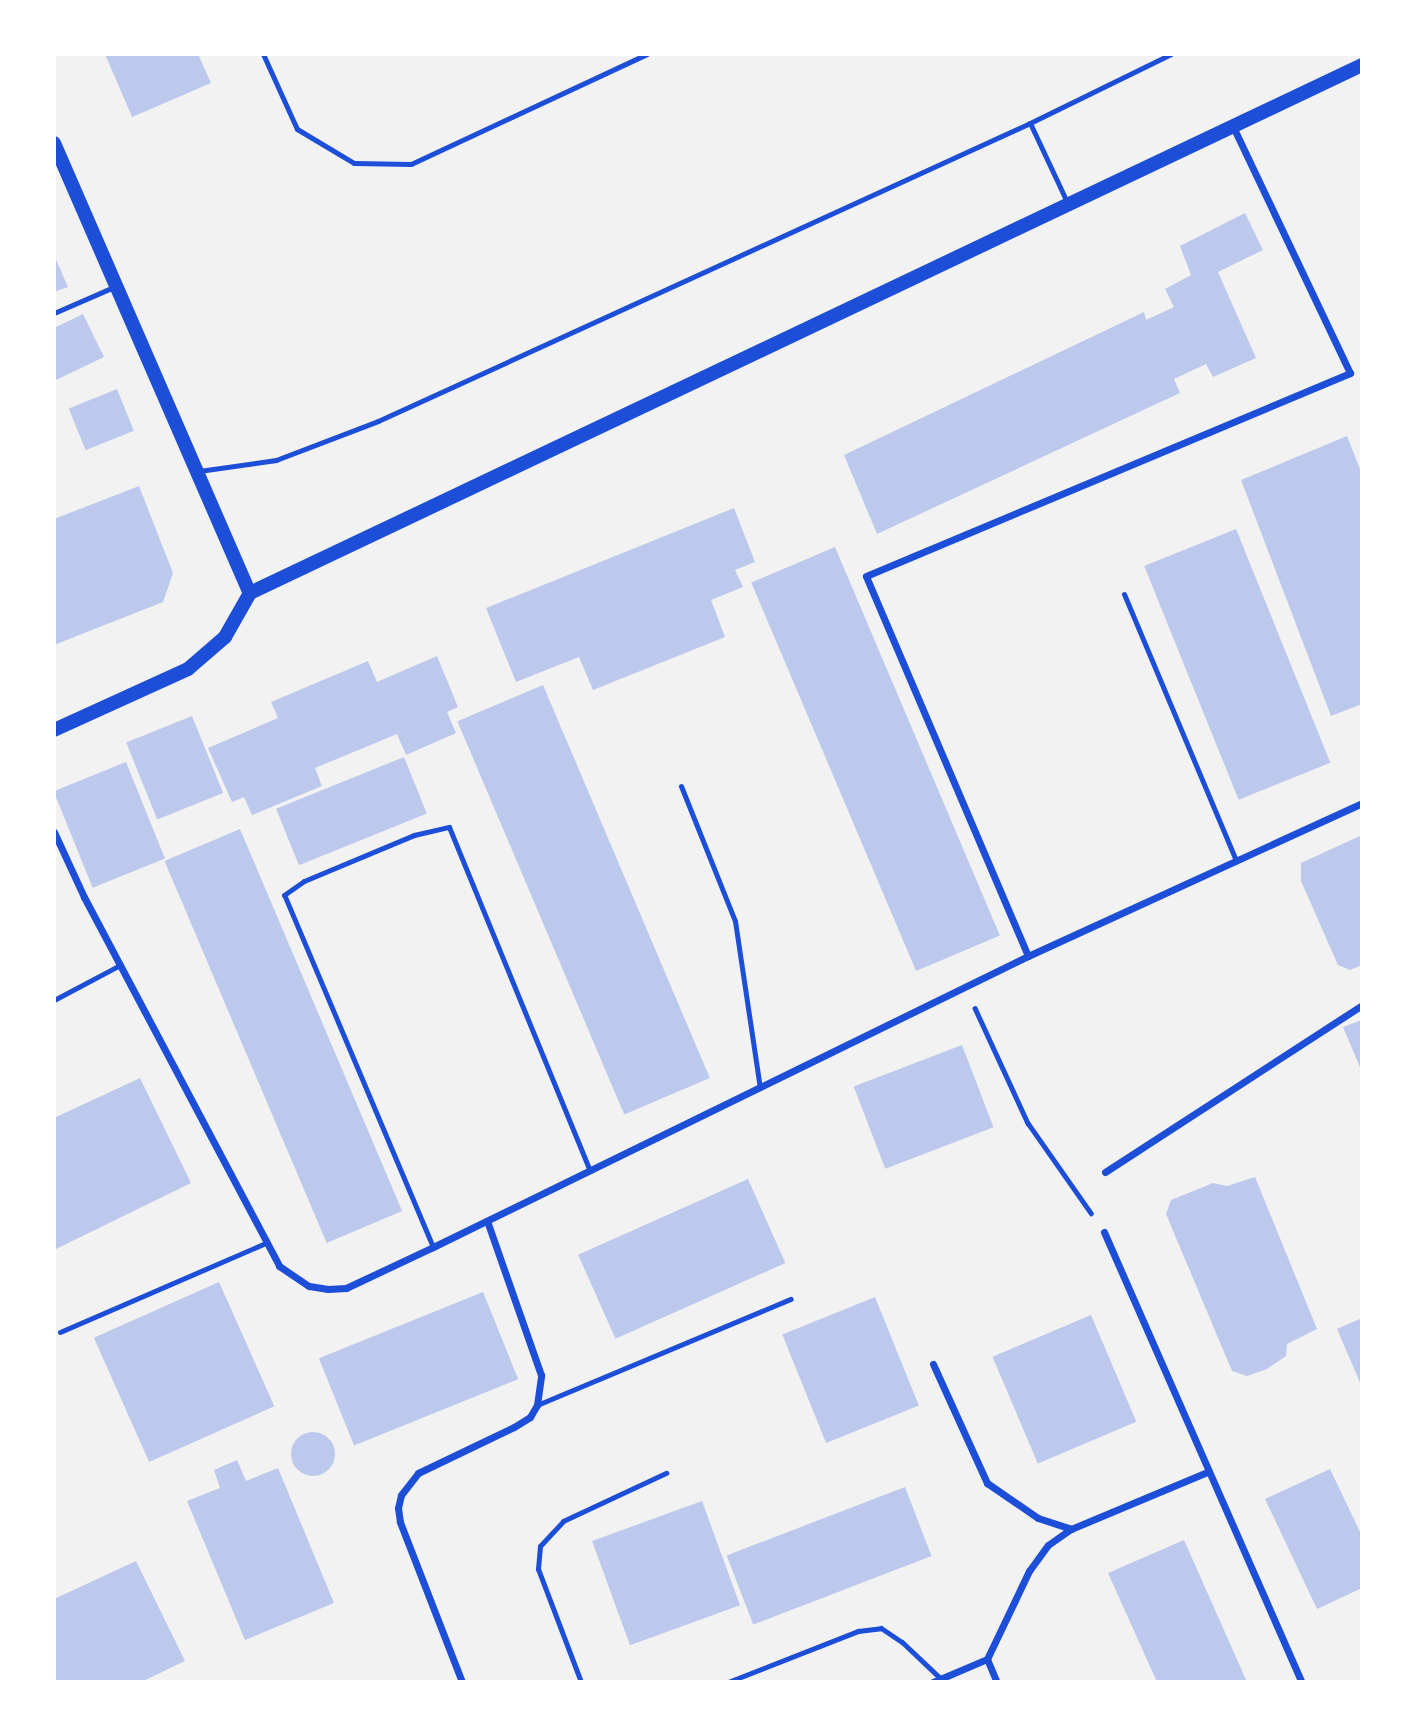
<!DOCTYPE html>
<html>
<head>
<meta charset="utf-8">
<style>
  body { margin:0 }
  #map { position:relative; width:1416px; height:1736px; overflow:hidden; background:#f2f2f2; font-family:"IBM Plex Sans",sans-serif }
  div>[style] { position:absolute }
  .building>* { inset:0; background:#bdc9ec; transform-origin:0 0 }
  .round { border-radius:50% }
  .path>* { height:4.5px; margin:-2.25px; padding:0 2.25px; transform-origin:2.25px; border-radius:2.25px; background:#1d4ed8 }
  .service>* { height:5px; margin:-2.5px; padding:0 2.5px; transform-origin:2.5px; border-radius:2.5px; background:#1d4ed8 }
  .minor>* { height:7px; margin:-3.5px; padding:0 3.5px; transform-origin:3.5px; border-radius:3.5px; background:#1d4ed8 }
  .secondary>* { height:14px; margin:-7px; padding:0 7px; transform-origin:7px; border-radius:7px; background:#1d4ed8 }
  span { translate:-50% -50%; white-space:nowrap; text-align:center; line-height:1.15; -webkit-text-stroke:5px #fff; paint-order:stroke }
  .frame { position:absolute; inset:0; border:56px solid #fff; pointer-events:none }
</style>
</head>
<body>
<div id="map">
  <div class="building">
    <i style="clip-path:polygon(105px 54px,198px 54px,211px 83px,132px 117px)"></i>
    <i style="clip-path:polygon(1245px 213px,1263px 250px,1218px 272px,1256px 358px,1213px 377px,1206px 364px,1174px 379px,1180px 393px,877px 534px,844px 455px,1144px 312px,1146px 320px,1174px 307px,1165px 289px,1191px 275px,1180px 246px)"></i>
    <i style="clip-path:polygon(54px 255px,68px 287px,54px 292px)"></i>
    <i style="clip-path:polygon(83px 314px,104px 357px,56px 380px,54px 328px)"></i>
    <i style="left:117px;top:389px;width:45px;height:52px;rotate:68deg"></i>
    <i style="clip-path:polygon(1347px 436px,1362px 474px,1362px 704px,1331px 716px,1241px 480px)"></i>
    <i style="clip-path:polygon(139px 486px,173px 573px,163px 602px,54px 645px,54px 519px)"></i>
    <i style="clip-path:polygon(734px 508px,755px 562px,735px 570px,743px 587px,711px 600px,725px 637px,593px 690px,579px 657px,516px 682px,486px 608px)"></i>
    <i style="left:1236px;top:529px;width:252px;height:99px;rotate:68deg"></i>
    <i style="left:835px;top:547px;width:422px;height:91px;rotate:67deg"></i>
    <i style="clip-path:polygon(437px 656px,458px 707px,447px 712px,456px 733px,406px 755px,397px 734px,315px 768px,322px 786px,252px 815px,244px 797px,232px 802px,208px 748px,278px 718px,271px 702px,368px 661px,377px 682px)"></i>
    <i style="left:543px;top:685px;width:427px;height:93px;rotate:67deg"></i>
    <i style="left:192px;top:716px;width:83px;height:71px;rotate:68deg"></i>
    <i style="left:404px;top:757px;width:61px;height:138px;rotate:68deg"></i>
    <i style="left:126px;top:762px;width:104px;height:78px;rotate:68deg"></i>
    <i style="left:240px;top:829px;width:415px;height:82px;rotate:67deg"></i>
    <i style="clip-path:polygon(1362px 835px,1362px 965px,1350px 970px,1338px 965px,1301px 881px,1301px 863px)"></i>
    <i style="clip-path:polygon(1362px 1020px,1362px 1072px,1343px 1027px)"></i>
    <i style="left:962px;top:1045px;width:88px;height:116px;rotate:69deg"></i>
    <i style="clip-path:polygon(140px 1078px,191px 1183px,56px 1249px,54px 1118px)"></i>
    <i style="clip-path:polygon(1255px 1177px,1317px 1329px,1287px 1344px,1286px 1356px,1267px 1369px,1247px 1376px,1232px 1371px,1166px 1214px,1171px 1200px,1213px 1183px,1227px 1186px)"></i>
    <i style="left:748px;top:1179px;width:92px;height:186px;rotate:66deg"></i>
    <i style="left:219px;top:1282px;width:136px;height:137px;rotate:66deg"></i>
    <i style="left:483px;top:1292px;width:94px;height:177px;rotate:68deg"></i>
    <i style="left:875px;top:1297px;width:117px;height:100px;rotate:68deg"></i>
    <i style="left:1091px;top:1315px;width:116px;height:107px;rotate:67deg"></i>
    <i style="clip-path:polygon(1362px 1318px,1362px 1387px,1337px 1329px)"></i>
    <i class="round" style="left:291px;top:1432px;width:44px;height:44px"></i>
    <i style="clip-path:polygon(237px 1460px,246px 1481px,278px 1468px,334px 1603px,245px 1640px,187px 1501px,220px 1488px,214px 1470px)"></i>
    <i style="clip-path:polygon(1330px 1469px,1362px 1536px,1362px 1588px,1317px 1609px,1265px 1499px)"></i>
    <i style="left:905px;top:1487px;width:74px;height:191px;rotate:69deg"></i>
    <i style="left:702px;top:1501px;width:111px;height:117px;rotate:70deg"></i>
    <i style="clip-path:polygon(1184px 1540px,1247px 1682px,1157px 1682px,1108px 1573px)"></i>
    <i style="clip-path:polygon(136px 1561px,185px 1661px,141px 1682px,54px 1682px,54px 1599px)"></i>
  </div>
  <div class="path">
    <i style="left:975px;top:1008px;width:127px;rotate:65.3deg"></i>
    <i style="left:1028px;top:1123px;width:110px;rotate:55deg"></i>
  </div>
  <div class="service">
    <i style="left:263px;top:54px;width:82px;rotate:65.6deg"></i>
    <i style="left:297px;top:129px;width:66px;rotate:30.8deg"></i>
    <i style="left:354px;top:163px;width:57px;rotate:1deg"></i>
    <i style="left:411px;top:164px;width:260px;rotate:-25deg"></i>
    <i style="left:1030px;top:123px;width:157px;rotate:-26.1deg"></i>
    <i style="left:54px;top:313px;width:68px;rotate:-23.5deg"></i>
    <i style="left:199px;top:471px;width:78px;rotate:-8.1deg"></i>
    <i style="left:276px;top:460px;width:109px;rotate:-20.9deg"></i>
    <i style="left:378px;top:421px;width:717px;rotate:-24.56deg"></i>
    <i style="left:1030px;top:123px;width:87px;rotate:64.9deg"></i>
    <i style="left:1124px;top:594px;width:290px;rotate:67.2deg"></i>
    <i style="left:681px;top:786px;width:145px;rotate:68.2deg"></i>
    <i style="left:735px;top:921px;width:169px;rotate:81.5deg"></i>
    <i style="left:54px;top:1000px;width:75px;rotate:-27.9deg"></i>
    <i style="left:433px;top:1247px;width:382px;rotate:-112.9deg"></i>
    <i style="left:284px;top:895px;width:24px;rotate:-35deg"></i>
    <i style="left:304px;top:881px;width:119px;rotate:-22.7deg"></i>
    <i style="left:414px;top:835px;width:36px;rotate:-13deg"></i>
    <i style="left:449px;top:827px;width:372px;rotate:67.7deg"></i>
    <i style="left:60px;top:1332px;width:224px;rotate:-23.4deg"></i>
    <i style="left:537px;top:1405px;width:275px;rotate:-22.7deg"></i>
    <i style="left:581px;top:1682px;width:121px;rotate:-110.8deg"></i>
    <i style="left:538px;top:1569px;width:23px;rotate:-85deg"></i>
    <i style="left:540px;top:1546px;width:34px;rotate:-47deg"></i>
    <i style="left:563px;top:1521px;width:114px;rotate:-25deg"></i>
    <i style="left:728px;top:1682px;width:140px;rotate:-21.4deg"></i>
    <i style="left:858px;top:1631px;width:23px;rotate:-7deg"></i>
    <i style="left:881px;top:1628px;width:25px;rotate:34deg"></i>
    <i style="left:902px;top:1642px;width:54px;rotate:43.5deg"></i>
  </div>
  <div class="minor">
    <i style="left:54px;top:832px;width:72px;rotate:65.2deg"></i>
    <i style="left:84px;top:897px;width:417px;rotate:62.1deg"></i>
    <i style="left:279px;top:1266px;width:36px;rotate:34deg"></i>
    <i style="left:309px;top:1286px;width:19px;rotate:9deg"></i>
    <i style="left:328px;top:1289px;width:18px;rotate:-3deg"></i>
    <i style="left:346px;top:1288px;width:96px;rotate:-25.2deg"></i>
    <i style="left:433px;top:1247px;width:662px;rotate:-26.06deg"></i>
    <i style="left:1028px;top:956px;width:367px;rotate:-24.6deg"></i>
    <i style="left:1028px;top:956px;width:413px;rotate:-113.1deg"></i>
    <i style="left:866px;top:576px;width:525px;rotate:-22.75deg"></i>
    <i style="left:1350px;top:373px;width:272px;rotate:-115.4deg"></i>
    <i style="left:1105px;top:1172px;width:306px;rotate:-33deg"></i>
    <i style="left:1104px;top:1232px;width:492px;rotate:66.3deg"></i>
    <i style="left:933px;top:1364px;width:131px;rotate:65.6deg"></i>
    <i style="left:987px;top:1483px;width:62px;rotate:34.5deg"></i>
    <i style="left:1038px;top:1518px;width:35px;rotate:18deg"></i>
    <i style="left:987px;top:1659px;width:25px;rotate:67deg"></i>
    <i style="left:462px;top:1682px;width:172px;rotate:-111.2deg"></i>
    <i style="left:400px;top:1522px;width:14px;rotate:-98deg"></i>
    <i style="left:398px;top:1508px;width:13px;rotate:-77deg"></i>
    <i style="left:401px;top:1495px;width:28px;rotate:-52deg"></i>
    <i style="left:418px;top:1473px;width:106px;rotate:-25.6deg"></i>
    <i style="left:514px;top:1427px;width:19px;rotate:-32deg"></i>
    <i style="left:530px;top:1417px;width:14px;rotate:-60deg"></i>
    <i style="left:537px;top:1405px;width:30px;rotate:-82deg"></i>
    <i style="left:541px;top:1375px;width:163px;rotate:-109.3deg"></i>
    <i style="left:933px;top:1682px;width:59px;rotate:-23.1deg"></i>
    <i style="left:987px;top:1659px;width:98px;rotate:-64.5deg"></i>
    <i style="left:1029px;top:1571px;width:32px;rotate:-54deg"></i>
    <i style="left:1048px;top:1545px;width:28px;rotate:-35deg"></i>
    <i style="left:1071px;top:1529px;width:147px;rotate:-22.7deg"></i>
  </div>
  <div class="secondary">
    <i style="left:54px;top:143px;width:491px;rotate:66.5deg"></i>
    <i style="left:54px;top:730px;width:147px;rotate:-24.5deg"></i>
    <i style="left:188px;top:669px;width:49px;rotate:-40.9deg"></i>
    <i style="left:225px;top:637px;width:51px;rotate:-60.4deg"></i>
    <i style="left:250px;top:593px;width:1231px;rotate:-25.4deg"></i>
  </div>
  <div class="frame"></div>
</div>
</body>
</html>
